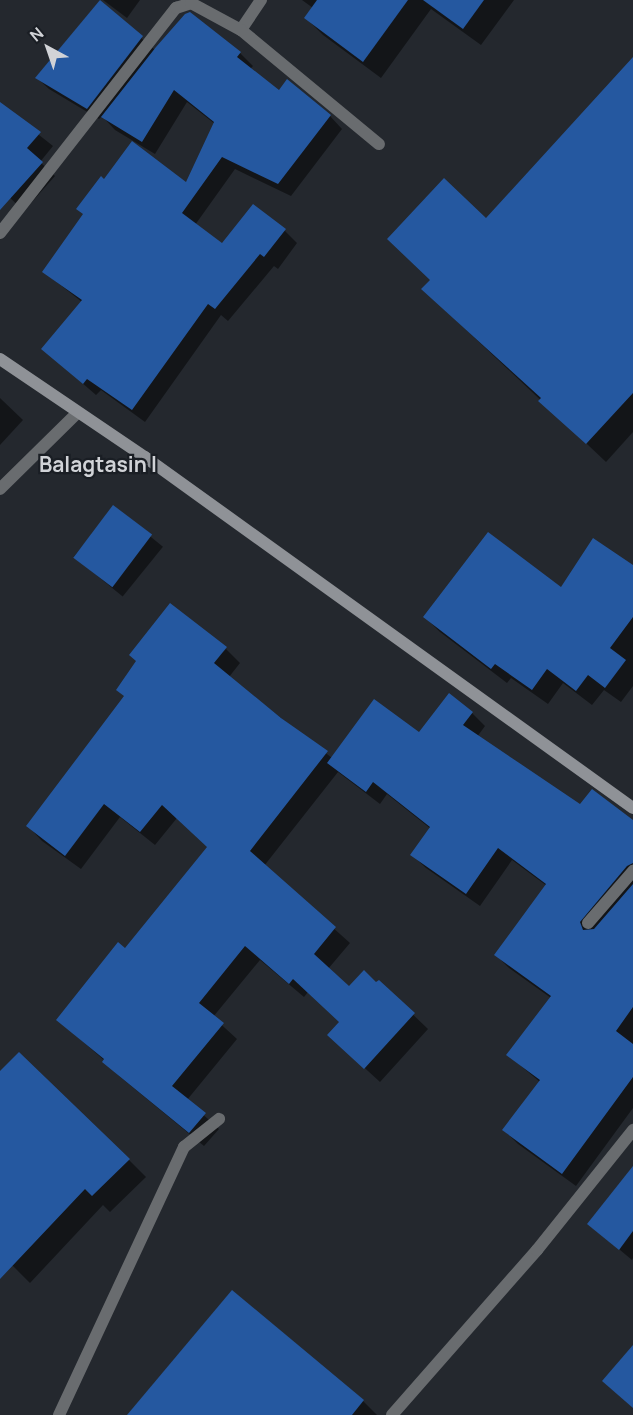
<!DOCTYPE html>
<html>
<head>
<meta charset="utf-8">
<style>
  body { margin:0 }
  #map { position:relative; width:633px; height:1415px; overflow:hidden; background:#24282e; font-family:Manrope,sans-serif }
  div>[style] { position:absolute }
  .shadow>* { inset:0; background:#0007; transform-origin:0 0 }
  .building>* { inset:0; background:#2558a0; transform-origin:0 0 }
  .street>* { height:12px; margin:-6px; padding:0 6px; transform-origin:6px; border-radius:6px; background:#696c6f }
  .secondary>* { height:12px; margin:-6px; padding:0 6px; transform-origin:6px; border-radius:6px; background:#8f9297 }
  span { translate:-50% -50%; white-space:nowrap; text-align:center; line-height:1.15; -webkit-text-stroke:4.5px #1a1e24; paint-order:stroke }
  .quarter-label { font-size:21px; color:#d1d3d7; font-weight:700 }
  .north { position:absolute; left:18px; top:18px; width:60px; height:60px; -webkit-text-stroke:4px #1a1e24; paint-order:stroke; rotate:320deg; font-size:16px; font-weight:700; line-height:24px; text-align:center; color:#d1d3d7 }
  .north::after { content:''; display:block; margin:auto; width:21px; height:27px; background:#d1d3d7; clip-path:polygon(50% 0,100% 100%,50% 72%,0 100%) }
</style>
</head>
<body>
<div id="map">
  <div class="shadow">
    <i style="clip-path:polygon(103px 0,140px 0,127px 18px)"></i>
    <i style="clip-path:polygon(302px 0,514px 0,481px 45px,431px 9px,381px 78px,323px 35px,306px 18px,313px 8px)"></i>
    <i style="clip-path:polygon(101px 3px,155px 50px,190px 14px,240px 53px,253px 66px,250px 69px,279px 92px,330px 116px,342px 129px,291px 196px,235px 169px,195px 225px,222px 245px,285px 231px,297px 243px,278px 269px,274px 266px,228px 321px,221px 315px,145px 422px,101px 390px,96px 395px,43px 349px,82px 302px,44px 272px,85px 215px,186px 184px,215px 124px,187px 102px,155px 154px,115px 130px,102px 116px,99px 119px,49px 89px,37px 78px)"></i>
    <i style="clip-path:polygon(633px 60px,633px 432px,606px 462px,423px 289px)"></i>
    <i style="clip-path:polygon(0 104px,53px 146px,40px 162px,55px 176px,24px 211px,8px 196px,0 208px)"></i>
    <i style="clip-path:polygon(0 398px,23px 420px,0 445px)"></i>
    <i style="left:114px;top:507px;width:63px;height:64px;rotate:39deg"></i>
    <i style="clip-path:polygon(633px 567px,633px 686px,621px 702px,604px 690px,592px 705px,563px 683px,548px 704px,511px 678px,507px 683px,440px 632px,425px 617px,561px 589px)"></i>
    <i style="clip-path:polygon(226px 649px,240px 663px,229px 677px,332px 758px,419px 734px,472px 713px,485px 726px,477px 737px,580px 806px,633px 822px,633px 863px,627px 871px,633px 878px,633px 1108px,576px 1186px,518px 1144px,504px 1130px,540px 1082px,508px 1055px,551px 998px,509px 968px,496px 955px,547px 886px,512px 860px,480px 906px,426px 868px,412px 855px,431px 829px,387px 794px,380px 804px,338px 772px,264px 866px,350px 943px,328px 969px,349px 989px,379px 982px,428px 1029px,380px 1082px,344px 1049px,340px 1022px,308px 992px,304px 997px,260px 960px,213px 1017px,237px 1039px,187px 1100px,219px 1129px,204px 1146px,119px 1076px,105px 1061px,58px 1020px,126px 950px,209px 848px,177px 818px,155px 845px,120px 817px,81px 869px,42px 841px,28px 826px)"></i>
    <i style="clip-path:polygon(0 1074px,129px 1160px,146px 1177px,110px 1212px,103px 1205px,30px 1283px,0 1253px)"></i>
    <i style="clip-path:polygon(633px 1168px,633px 1258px,632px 1260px,589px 1224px)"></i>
    <i style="clip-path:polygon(232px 1292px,363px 1401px,377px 1415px,143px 1415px)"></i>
  </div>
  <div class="building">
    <i style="clip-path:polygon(100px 0,143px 36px,87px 109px,35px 78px)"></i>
    <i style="clip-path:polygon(317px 0,408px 0,363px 62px,304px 18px)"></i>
    <i style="clip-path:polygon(423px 0,484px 0,463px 29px)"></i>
    <i style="clip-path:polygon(190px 12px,241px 52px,237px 57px,279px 90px,287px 79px,331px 115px,278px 184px,222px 157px,182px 213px,222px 243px,253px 204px,286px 229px,264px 257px,260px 254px,215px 309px,208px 304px,132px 410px,87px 379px,83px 384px,41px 349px,82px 300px,42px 272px,83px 214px,76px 209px,101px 176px,104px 179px,132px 141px,186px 182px,214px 122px,174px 90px,142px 142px,101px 117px,156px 47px,185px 14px)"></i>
    <i style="clip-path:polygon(633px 57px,633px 393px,586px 444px,538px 401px,541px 398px,421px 289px,430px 280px,387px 239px,444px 178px,486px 218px)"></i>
    <i style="clip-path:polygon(0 102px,41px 132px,27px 148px,43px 162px,0 210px)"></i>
    <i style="left:113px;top:505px;width:49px;height:66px;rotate:37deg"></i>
    <i style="clip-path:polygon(488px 532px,561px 587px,593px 538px,633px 565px,633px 617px,610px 648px,626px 660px,605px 688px,588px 675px,576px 691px,547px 669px,532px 690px,495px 664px,491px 669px,423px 617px)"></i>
    <i style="clip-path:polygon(170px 603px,227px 647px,214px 663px,281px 718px,328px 751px,250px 851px,336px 927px,314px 954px,349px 986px,364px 970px,376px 982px,379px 980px,415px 1013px,364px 1069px,327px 1035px,339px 1022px,293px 979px,289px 984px,245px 946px,199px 1003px,224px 1023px,172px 1086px,206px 1113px,189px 1133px,102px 1062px,104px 1059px,56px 1020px,118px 942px,125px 948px,207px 847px,162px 805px,140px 832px,104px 804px,65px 856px,26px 826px,124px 696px,116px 690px,136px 661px,129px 655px)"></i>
    <i style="clip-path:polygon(449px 693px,473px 712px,463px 725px,580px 804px,592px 789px,633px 820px,633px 863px,627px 866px,580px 922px,583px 930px,594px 929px,633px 884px,633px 1007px,616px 1031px,633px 1044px,633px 1077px,562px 1174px,502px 1130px,540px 1080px,506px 1055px,551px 996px,494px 955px,546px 884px,498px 848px,466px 894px,410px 855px,430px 827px,373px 782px,366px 792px,327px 763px,374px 699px,419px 732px)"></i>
    <i style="clip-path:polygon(19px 1052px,130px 1159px,92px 1196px,85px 1189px,0 1279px,0 1071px)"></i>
    <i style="clip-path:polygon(633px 1166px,633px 1231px,619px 1250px,587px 1224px)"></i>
    <i style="clip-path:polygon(232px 1290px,364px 1400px,352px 1415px,127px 1415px)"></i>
    <i style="clip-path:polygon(633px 1345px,633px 1408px,602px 1381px)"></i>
  </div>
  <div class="street">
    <i style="left:261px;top:0;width:36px;rotate:124deg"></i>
    <i style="left:241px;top:30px;width:179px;rotate:39.6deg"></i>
    <i style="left:0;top:233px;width:286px;rotate:-52deg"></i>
    <i style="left:176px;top:8px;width:16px;rotate:-18deg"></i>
    <i style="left:191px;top:3px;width:57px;rotate:28.4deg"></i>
    <i style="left:0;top:489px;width:108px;rotate:-44.6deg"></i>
    <i style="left:588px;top:923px;width:69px;rotate:-49.1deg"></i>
    <i style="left:59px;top:1415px;width:296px;rotate:-65deg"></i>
    <i style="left:184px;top:1147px;width:45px;rotate:-38.7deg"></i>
    <i style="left:392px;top:1415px;width:220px;rotate:-48.7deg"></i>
    <i style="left:537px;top:1250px;width:154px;rotate:-51.3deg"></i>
  </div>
  <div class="secondary">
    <i style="left:0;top:359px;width:175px;rotate:34.1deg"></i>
    <i style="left:145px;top:457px;width:601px;rotate:35.73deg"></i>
  </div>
  <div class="quarter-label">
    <span style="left:98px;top:464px">Balagtasin I</span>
  </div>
  <div class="north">N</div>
</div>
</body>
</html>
